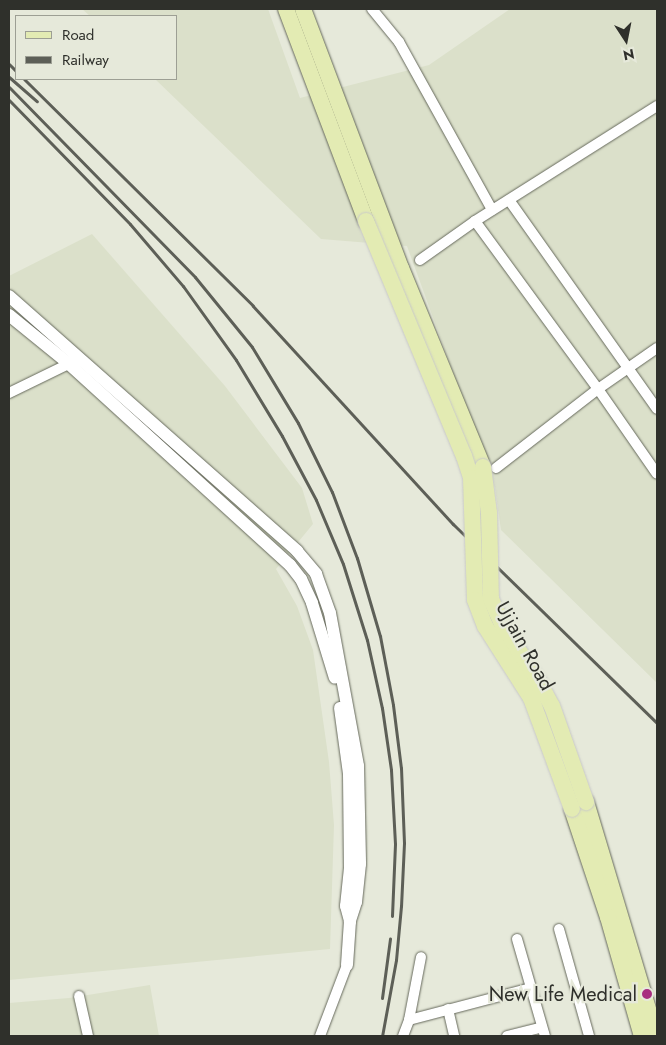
<!DOCTYPE html>
<html>
<head>
<meta charset="utf-8">
<style>
  body { margin:0 }
  #map { position:relative; width:666px; height:1045px; overflow:hidden; background:#e6e9da; font-family:Jost,sans-serif }
  div>[style] { position:absolute }
  .built>* { inset:0; background:#dbe0ca }
  .roads { filter:drop-shadow(0 0 1px #66695c) drop-shadow(0 0 1px #66695c) }
  .minor>* { height:10px; margin:-5px; padding:0 5px; transform-origin:5px; border-radius:5px; background:#fff }
  .tertiary>* { height:12px; margin:-6px; padding:0 6px; transform-origin:6px; border-radius:6px; background:#fff }
  .primary>* { height:16px; margin:-8px; padding:0 8px; transform-origin:8px; border-radius:8px; background:#e3ebb3 }
  .rail>* { height:3px; margin:-1.5px; padding:0 1.5px; transform-origin:1.5px; border-radius:1.5px; background:#5d5f57 }
  .bridges { filter:drop-shadow(0 0 1px #c9c9c8) drop-shadow(0 0 1px #c9c9c8) }
  .primary-bridge>* { height:16px; margin:-8px; padding:0 8px; transform-origin:8px; border-radius:8px; background:#e3ebb3 }
  .dots>* { width:14px; height:14px; translate:-50% -50%; box-sizing:border-box; border:2px solid #e6e9da; border-radius:50% }
  span { translate:-50% -50%; white-space:nowrap; text-align:center; line-height:1.15; -webkit-text-stroke:4.5px #e6e9da; paint-order:stroke }
  .street-label { font-size:20px; color:#2f302b }
  .poi-label { font-size:20px; color:#2f302b }
  .right { translate:-100% -50%; text-align:right }
  .frame { position:absolute; inset:0; border:10px solid #2f302b; pointer-events:none }
  .legend { position:absolute; left:15px; top:15px; width:162px; height:65px; box-sizing:border-box; background:#e6e9da; border:1px solid #9d9f94; margin:0; padding:6px 9px; list-style:none; font-size:15px; color:#2f302b }
  .legend li { display:flex; align-items:center; gap:10px; height:25px }
  .legend b { width:25px; border:1px solid #9d9f94 }
  .north { position:absolute; left:601px; top:15px; width:50px; height:50px; -webkit-text-stroke:4px #e6e9da; paint-order:stroke; rotate:169deg; font-size:14px; font-weight:700; line-height:20px; text-align:center; color:#2f302b }
  .north::after { content:''; display:block; margin:auto; width:18px; height:22px; background:#2f302b; clip-path:polygon(50% 0,100% 100%,50% 72%,0 100%) }
</style>
</head>
<body>
<div id="map">
  <div class="built">
    <i style="clip-path:polygon(82px 9px,268px 9px,300px 98px,429px 65px,510px 9px,657px 9px,657px 683px,501px 530px,495px 488px,407px 246px,321px 239px,155px 79px,176px 79px,176px 16px,90px 16px)"></i>
    <i style="clip-path:polygon(92px 234px,225px 386px,302px 488px,313px 524px,276px 569px,297px 606px,313px 650px,329px 762px,334px 825px,330px 949px,9px 980px,9px 276px)"></i>
    <i style="clip-path:polygon(150px 985px,159px 1036px,9px 1036px,9px 1003px,69px 998px)"></i>
  </div>
  <div class="roads">
    <div class="minor">
      <i style="left:372px;top:9px;width:43px;rotate:50.7deg"></i>
      <i style="left:399px;top:42px;width:192px;rotate:61deg"></i>
      <i style="left:509px;top:200px;width:256px;rotate:54.7deg"></i>
      <i style="left:475px;top:221px;width:208px;rotate:53.8deg"></i>
      <i style="left:598px;top:389px;width:103px;rotate:55.2deg"></i>
      <i style="left:420px;top:260px;width:67px;rotate:-35.3deg"></i>
      <i style="left:475px;top:221px;width:215px;rotate:-32.3deg"></i>
      <i style="left:9px;top:393px;width:73px;rotate:-25.9deg"></i>
      <i style="left:496px;top:468px;width:129px;rotate:-37.8deg"></i>
      <i style="left:598px;top:389px;width:72px;rotate:-34.8deg"></i>
      <i style="left:559px;top:929px;width:111px;rotate:74.3deg"></i>
      <i style="left:517px;top:939px;width:101px;rotate:73.9deg"></i>
      <i style="left:79px;top:996px;width:41px;rotate:77.3deg"></i>
      <i style="left:448px;top:1009px;width:28px;rotate:77deg"></i>
      <i style="left:409px;top:1020px;width:126px;rotate:-14.7deg"></i>
      <i style="left:320px;top:1036px;width:76px;rotate:-69.2deg"></i>
      <i style="left:403px;top:1036px;width:17px;rotate:-69deg"></i>
      <i style="left:409px;top:1020px;width:64px;rotate:-79.2deg"></i>
      <i style="left:507px;top:1036px;width:36px;rotate:-14deg"></i>
    </div>
    <div class="tertiary">
      <i style="left:9px;top:296px;width:385px;rotate:41.5deg"></i>
      <i style="left:297px;top:551px;width:30px;rotate:50deg"></i>
      <i style="left:316px;top:574px;width:41px;rotate:70.3deg"></i>
      <i style="left:330px;top:613px;width:156px;rotate:79.6deg"></i>
      <i style="left:358px;top:766px;width:98px;rotate:88.8deg"></i>
      <i style="left:360px;top:864px;width:38px;rotate:96deg"></i>
      <i style="left:356px;top:902px;width:20px;rotate:108deg"></i>
      <i style="left:350px;top:921px;width:44px;rotate:93.9deg"></i>
      <i style="left:9px;top:315px;width:77px;rotate:39.2deg"></i>
      <i style="left:69px;top:364px;width:299px;rotate:42.3deg"></i>
      <i style="left:290px;top:565px;width:18px;rotate:52deg"></i>
      <i style="left:301px;top:579px;width:26px;rotate:65deg"></i>
      <i style="left:312px;top:603px;width:78px;rotate:73deg"></i>
      <i style="left:340px;top:708px;width:67px;rotate:82.2deg"></i>
      <i style="left:349px;top:774px;width:94px;rotate:89.4deg"></i>
      <i style="left:350px;top:868px;width:38px;rotate:96deg"></i>
      <i style="left:346px;top:906px;width:16px;rotate:75deg"></i>
    </div>
    <div class="primary">
      <i style="left:286px;top:9px;width:227px;rotate:69.3deg"></i>
      <i style="left:303px;top:9px;width:277px;rotate:69.3deg"></i>
      <i style="left:401px;top:268px;width:215px;rotate:67.6deg"></i>
      <i style="left:586px;top:802px;width:244px;rotate:73.3deg"></i>
      <i style="left:572px;top:809px;width:114px;rotate:71.6deg"></i>
      <i style="left:608px;top:917px;width:124px;rotate:74.1deg"></i>
    </div>
  </div>
  <div class="rail">
    <i style="left:9px;top:64px;width:10px;rotate:45deg"></i>
    <i style="left:9px;top:77px;width:37px;rotate:41deg"></i>
    <i style="left:24px;top:79px;width:322px;rotate:44.7deg"></i>
    <i style="left:253px;top:306px;width:296px;rotate:47.5deg"></i>
    <i style="left:453px;top:524px;width:285px;rotate:44.3deg"></i>
    <i style="left:9px;top:87px;width:266px;rotate:45.6deg"></i>
    <i style="left:195px;top:277px;width:90px;rotate:50.8deg"></i>
    <i style="left:252px;top:347px;width:89px;rotate:58.8deg"></i>
    <i style="left:298px;top:423px;width:77px;rotate:63.8deg"></i>
    <i style="left:332px;top:492px;width:71px;rotate:69.3deg"></i>
    <i style="left:357px;top:558px;width:81px;rotate:73.6deg"></i>
    <i style="left:380px;top:636px;width:70px;rotate:79.3deg"></i>
    <i style="left:393px;top:705px;width:64px;rotate:82.8deg"></i>
    <i style="left:401px;top:768px;width:75px;rotate:87.7deg"></i>
    <i style="left:404px;top:843px;width:63px;rotate:92.7deg"></i>
    <i style="left:401px;top:906px;width:54px;rotate:95.3deg"></i>
    <i style="left:396px;top:960px;width:77px;rotate:100.4deg"></i>
    <i style="left:9px;top:100px;width:173px;rotate:45.7deg"></i>
    <i style="left:130px;top:224px;width:82px;rotate:49.5deg"></i>
    <i style="left:183px;top:286px;width:91px;rotate:54.4deg"></i>
    <i style="left:236px;top:360px;width:89px;rotate:58.8deg"></i>
    <i style="left:282px;top:436px;width:72px;rotate:62deg"></i>
    <i style="left:316px;top:500px;width:69px;rotate:67.1deg"></i>
    <i style="left:343px;top:564px;width:80px;rotate:72.5deg"></i>
    <i style="left:367px;top:640px;width:70px;rotate:77.6deg"></i>
    <i style="left:382px;top:708px;width:63px;rotate:81.7deg"></i>
    <i style="left:391px;top:770px;width:74px;rotate:86.9deg"></i>
    <i style="left:395px;top:844px;width:72px;rotate:92.4deg"></i>
    <i style="left:382px;top:998px;width:60px;rotate:-82.3deg"></i>
  </div>
  <div class="bridges">
    <div class="primary-bridge">
      <i style="left:366px;top:221px;width:255px;rotate:67.4deg"></i>
      <i style="left:464px;top:456px;width:23px;rotate:72deg"></i>
      <i style="left:471px;top:478px;width:122px;rotate:88.1deg"></i>
      <i style="left:475px;top:600px;width:28px;rotate:69deg"></i>
      <i style="left:485px;top:626px;width:85px;rotate:57.4deg"></i>
      <i style="left:531px;top:698px;width:118px;rotate:69.7deg"></i>
      <i style="left:483px;top:467px;width:46px;rotate:82.6deg"></i>
      <i style="left:489px;top:513px;width:86px;rotate:88.7deg"></i>
      <i style="left:491px;top:599px;width:30px;rotate:66deg"></i>
      <i style="left:503px;top:626px;width:67px;rotate:57.3deg"></i>
      <i style="left:539px;top:682px;width:27px;rotate:62deg"></i>
      <i style="left:552px;top:706px;width:102px;rotate:70.5deg"></i>
    </div>
  </div>
  <div class="dots">
    <i style="left:647px;top:994px;background:#a82d80"></i>
  </div>
  <div class="street-label">
    <span style="left:525px;top:646px;rotate:61deg">Ujjain Road</span>
  </div>
  <div class="poi-label">
    <span class="right" style="left:637px;top:994px">New Life Medical</span>
  </div>
  <div class="frame"></div>
  <ul class="legend">
  <li><b style="height:6px;background:#e3ebb3"></b>Road</li>
  <li><b style="height:6px;background:#5d5f57"></b>Railway</li>
  </ul>
  <div class="north">N</div>
</div>
</body>
</html>
